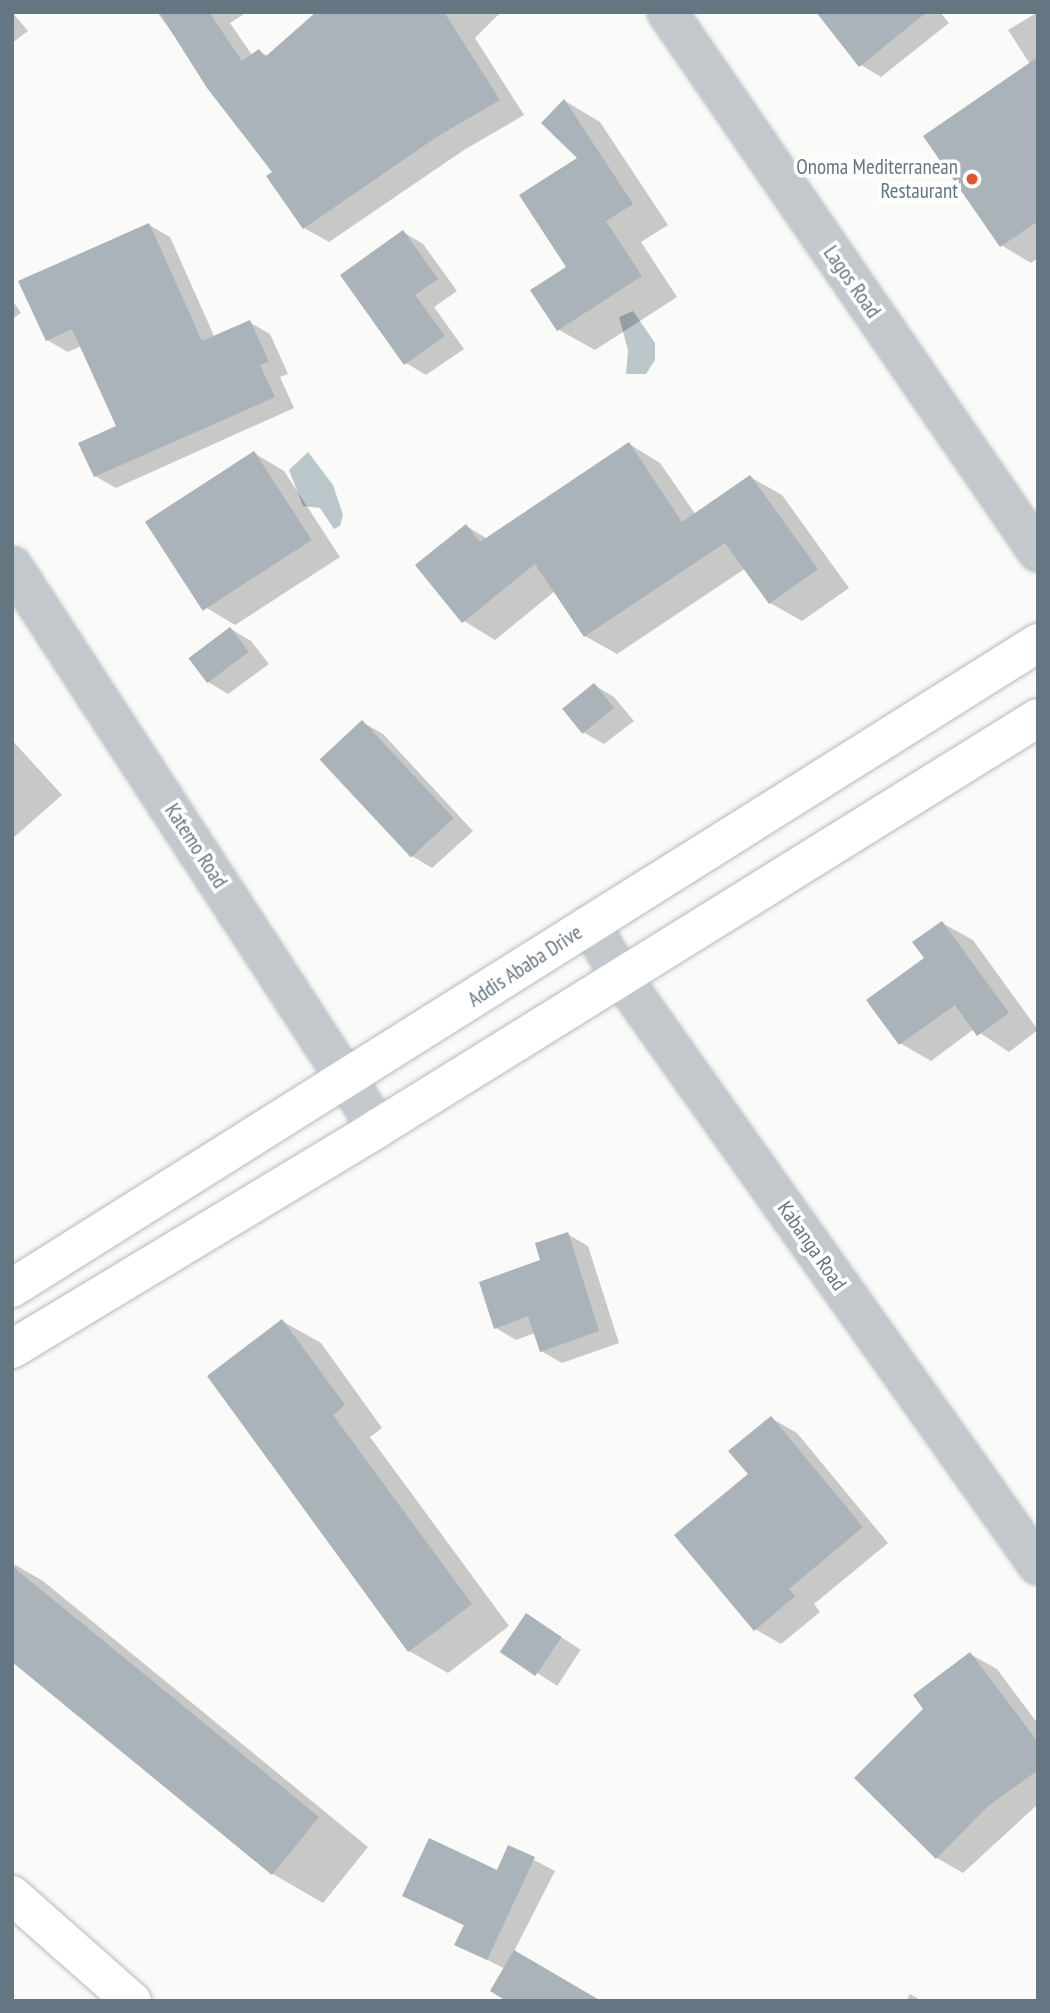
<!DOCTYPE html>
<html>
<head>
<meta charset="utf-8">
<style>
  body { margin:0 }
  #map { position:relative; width:1050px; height:2013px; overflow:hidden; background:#fafaf8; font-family:"PT Sans Narrow",sans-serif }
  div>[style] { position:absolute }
  .water>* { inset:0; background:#bbc7cb }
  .shadow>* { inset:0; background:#0003; transform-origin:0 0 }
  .building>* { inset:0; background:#aab3b9; transform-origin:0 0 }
  .roads { filter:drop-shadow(0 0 2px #b3babf) drop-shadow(0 0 2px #b3babf) }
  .street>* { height:38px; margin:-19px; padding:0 19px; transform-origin:19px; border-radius:19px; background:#c3c8cc }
  .secondary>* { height:38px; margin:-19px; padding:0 19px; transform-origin:19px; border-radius:19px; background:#fff }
  .dots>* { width:19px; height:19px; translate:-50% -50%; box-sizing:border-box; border:4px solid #fff; border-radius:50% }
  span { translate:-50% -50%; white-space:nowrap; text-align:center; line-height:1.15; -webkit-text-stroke:7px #fff; paint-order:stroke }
  .poi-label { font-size:21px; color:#657683 }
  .right { translate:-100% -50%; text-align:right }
  .street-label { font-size:21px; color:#657683 }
  .frame { position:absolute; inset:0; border:14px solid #657683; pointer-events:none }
</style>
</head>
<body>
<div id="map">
  <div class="water">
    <i style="clip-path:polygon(633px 311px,655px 343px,655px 360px,646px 374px,626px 374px,628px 350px,619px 317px)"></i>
    <i style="clip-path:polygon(308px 452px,333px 485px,343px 515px,340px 526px,334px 529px,320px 508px,303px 506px,289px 470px)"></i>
  </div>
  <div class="shadow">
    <i style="clip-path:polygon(12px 12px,28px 31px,12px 43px)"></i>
    <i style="clip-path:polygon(157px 12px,247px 12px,230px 23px,252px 55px,259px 51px,268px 56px,318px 12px,501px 12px,475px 38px,524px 115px,464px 150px,329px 242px,304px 228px,274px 172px)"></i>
    <i style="clip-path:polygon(818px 12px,940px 12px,949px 23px,881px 77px,861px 65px)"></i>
    <i style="clip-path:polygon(1038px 12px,1038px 258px,1031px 263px,1001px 245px,1030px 64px,1008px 30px)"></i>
    <i style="clip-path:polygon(565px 101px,600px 122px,668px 225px,641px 242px,677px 297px,595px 350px,559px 330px,580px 158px)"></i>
    <i style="clip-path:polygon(149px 225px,170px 237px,215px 338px,249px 322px,270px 334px,288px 374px,280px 377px,294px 408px,116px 488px,95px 476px,118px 427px,81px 346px,68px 352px,47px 340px)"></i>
    <i style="clip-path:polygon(403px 232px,423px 244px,457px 291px,434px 307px,464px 349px,426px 375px,406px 363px)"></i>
    <i style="clip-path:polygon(12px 300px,21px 313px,12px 319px)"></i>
    <i style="clip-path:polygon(629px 444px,660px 463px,696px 515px,750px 477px,782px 495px,849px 588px,802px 621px,770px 603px,746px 568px,617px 654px,585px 636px,555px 591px,495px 640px,464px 621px,466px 526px,488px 539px)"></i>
    <i style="clip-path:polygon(254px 453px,284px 471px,340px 557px,235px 625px,205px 607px)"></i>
    <i style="clip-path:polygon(231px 629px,251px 641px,269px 664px,228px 694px,208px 682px)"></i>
    <i style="clip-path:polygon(594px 685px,614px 697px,634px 721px,604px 744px,583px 732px,564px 709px)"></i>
    <i style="clip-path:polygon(362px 722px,383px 734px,473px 831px,432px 868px,412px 856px)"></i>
    <i style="clip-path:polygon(12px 740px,62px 795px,12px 839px)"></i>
    <i style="clip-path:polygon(942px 923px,973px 940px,1038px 1030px,1009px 1052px,974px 1029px,931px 1061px,900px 1043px)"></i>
    <i style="clip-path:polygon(567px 1234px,588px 1246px,619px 1343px,562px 1363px,541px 1351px,535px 1333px,516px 1340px,496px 1328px)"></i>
    <i style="clip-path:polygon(282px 1321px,321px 1343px,382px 1428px,370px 1437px,509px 1626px,448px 1673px,409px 1651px)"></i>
    <i style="clip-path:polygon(771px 1418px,797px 1433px,888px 1543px,814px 1604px,820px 1612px,781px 1644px,755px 1629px,750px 1475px)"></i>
    <i style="clip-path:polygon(12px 1563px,43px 1581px,368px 1847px,323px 1903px,273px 1874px,12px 1660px)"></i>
    <i style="left:527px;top:1615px;width:64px;height:43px;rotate:33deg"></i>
    <i style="clip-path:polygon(970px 1654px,997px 1669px,1038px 1724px,1038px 1804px,963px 1873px,937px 1858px,925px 1709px)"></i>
    <i style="clip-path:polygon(509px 1847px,555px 1871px,505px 1969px,457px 1944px,465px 1926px,404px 1895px,498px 1872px)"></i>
    <i style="clip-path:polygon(910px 1994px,922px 2001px,906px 2001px)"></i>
  </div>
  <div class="building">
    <i style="clip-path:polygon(159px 12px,209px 12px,242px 61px,259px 49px,265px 57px,316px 12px,444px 12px,500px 100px,438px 136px,303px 229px,266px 176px,272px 172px,207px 88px)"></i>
    <i style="clip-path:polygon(816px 12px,927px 12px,859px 67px)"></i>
    <i style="clip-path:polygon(1038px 57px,1038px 221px,1000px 247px,923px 136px)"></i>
    <i style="clip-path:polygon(564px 99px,633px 204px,606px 221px,642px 276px,557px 331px,530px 290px,566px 267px,519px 195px,577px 158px,541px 123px)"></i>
    <i style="clip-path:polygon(149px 223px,202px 341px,250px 320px,269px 362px,260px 365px,275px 397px,94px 477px,78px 443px,116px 426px,72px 329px,46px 341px,18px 281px)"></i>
    <i style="clip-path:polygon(403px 230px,438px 279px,415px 295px,445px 336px,404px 365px,340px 275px)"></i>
    <i style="clip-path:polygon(629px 442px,682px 522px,750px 475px,818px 569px,769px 604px,725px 543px,584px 637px,535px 564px,462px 623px,415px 565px,466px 524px,480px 542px)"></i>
    <i style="left:254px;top:451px;width:106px;height:130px;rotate:57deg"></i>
    <i style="left:230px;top:627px;width:31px;height:52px;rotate:53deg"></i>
    <i style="left:594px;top:683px;width:32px;height:41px;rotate:51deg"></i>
    <i style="left:362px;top:720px;width:134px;height:58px;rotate:47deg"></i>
    <i style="clip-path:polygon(942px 921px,1009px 1013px,977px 1036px,955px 1005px,899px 1045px,866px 1000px,924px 958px,912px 942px)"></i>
    <i style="clip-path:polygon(568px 1232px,599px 1331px,540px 1352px,528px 1316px,494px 1329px,479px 1282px,540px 1260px,535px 1243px)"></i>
    <i style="clip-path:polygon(282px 1319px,345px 1405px,333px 1415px,472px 1604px,408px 1652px,207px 1376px)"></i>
    <i style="clip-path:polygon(771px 1416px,863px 1527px,789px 1589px,795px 1596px,754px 1631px,674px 1535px,748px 1474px,728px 1451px)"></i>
    <i style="clip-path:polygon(12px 1566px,319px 1817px,272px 1875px,12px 1662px)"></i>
    <i style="left:526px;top:1613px;width:43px;height:47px;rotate:34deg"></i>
    <i style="clip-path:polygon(970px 1652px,1038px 1742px,1038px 1770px,988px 1806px,936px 1859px,854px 1778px,923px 1709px,913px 1695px)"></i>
    <i style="clip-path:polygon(429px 1838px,497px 1870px,508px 1845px,535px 1857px,487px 1960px,454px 1945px,464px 1925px,402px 1896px)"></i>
    <i style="clip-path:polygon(514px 1950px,601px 2001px,506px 2001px,490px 1991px)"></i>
  </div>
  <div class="roads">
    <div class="street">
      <i style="left:667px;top:12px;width:655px;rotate:55.51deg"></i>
      <i style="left:12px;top:566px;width:671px;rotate:56.93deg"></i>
      <i style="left:590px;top:924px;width:61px;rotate:59.7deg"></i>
      <i style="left:621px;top:977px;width:721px;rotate:54.66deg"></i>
    </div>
    <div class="secondary">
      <i style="left:12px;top:1288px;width:1212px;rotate:-32.16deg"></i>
      <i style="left:12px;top:1349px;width:428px;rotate:-31.1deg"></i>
      <i style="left:378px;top:1128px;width:777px;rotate:-31.85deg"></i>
      <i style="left:12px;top:1895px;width:160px;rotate:41.5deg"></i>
    </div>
  </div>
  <div class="dots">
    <i style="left:972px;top:179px;background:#e4572e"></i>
  </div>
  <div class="poi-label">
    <span class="right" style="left:958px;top:179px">Onoma Mediterranean<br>Restaurant</span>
  </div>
  <div class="street-label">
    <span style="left:852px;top:282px;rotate:55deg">Lagos Road</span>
    <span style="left:196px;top:846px;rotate:57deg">Katemo Road</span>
    <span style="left:525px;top:966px;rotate:-33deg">Addis Ababa Drive</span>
    <span style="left:812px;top:1246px;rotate:55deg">Kabanga Road</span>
  </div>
  <div class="frame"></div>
</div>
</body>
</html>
